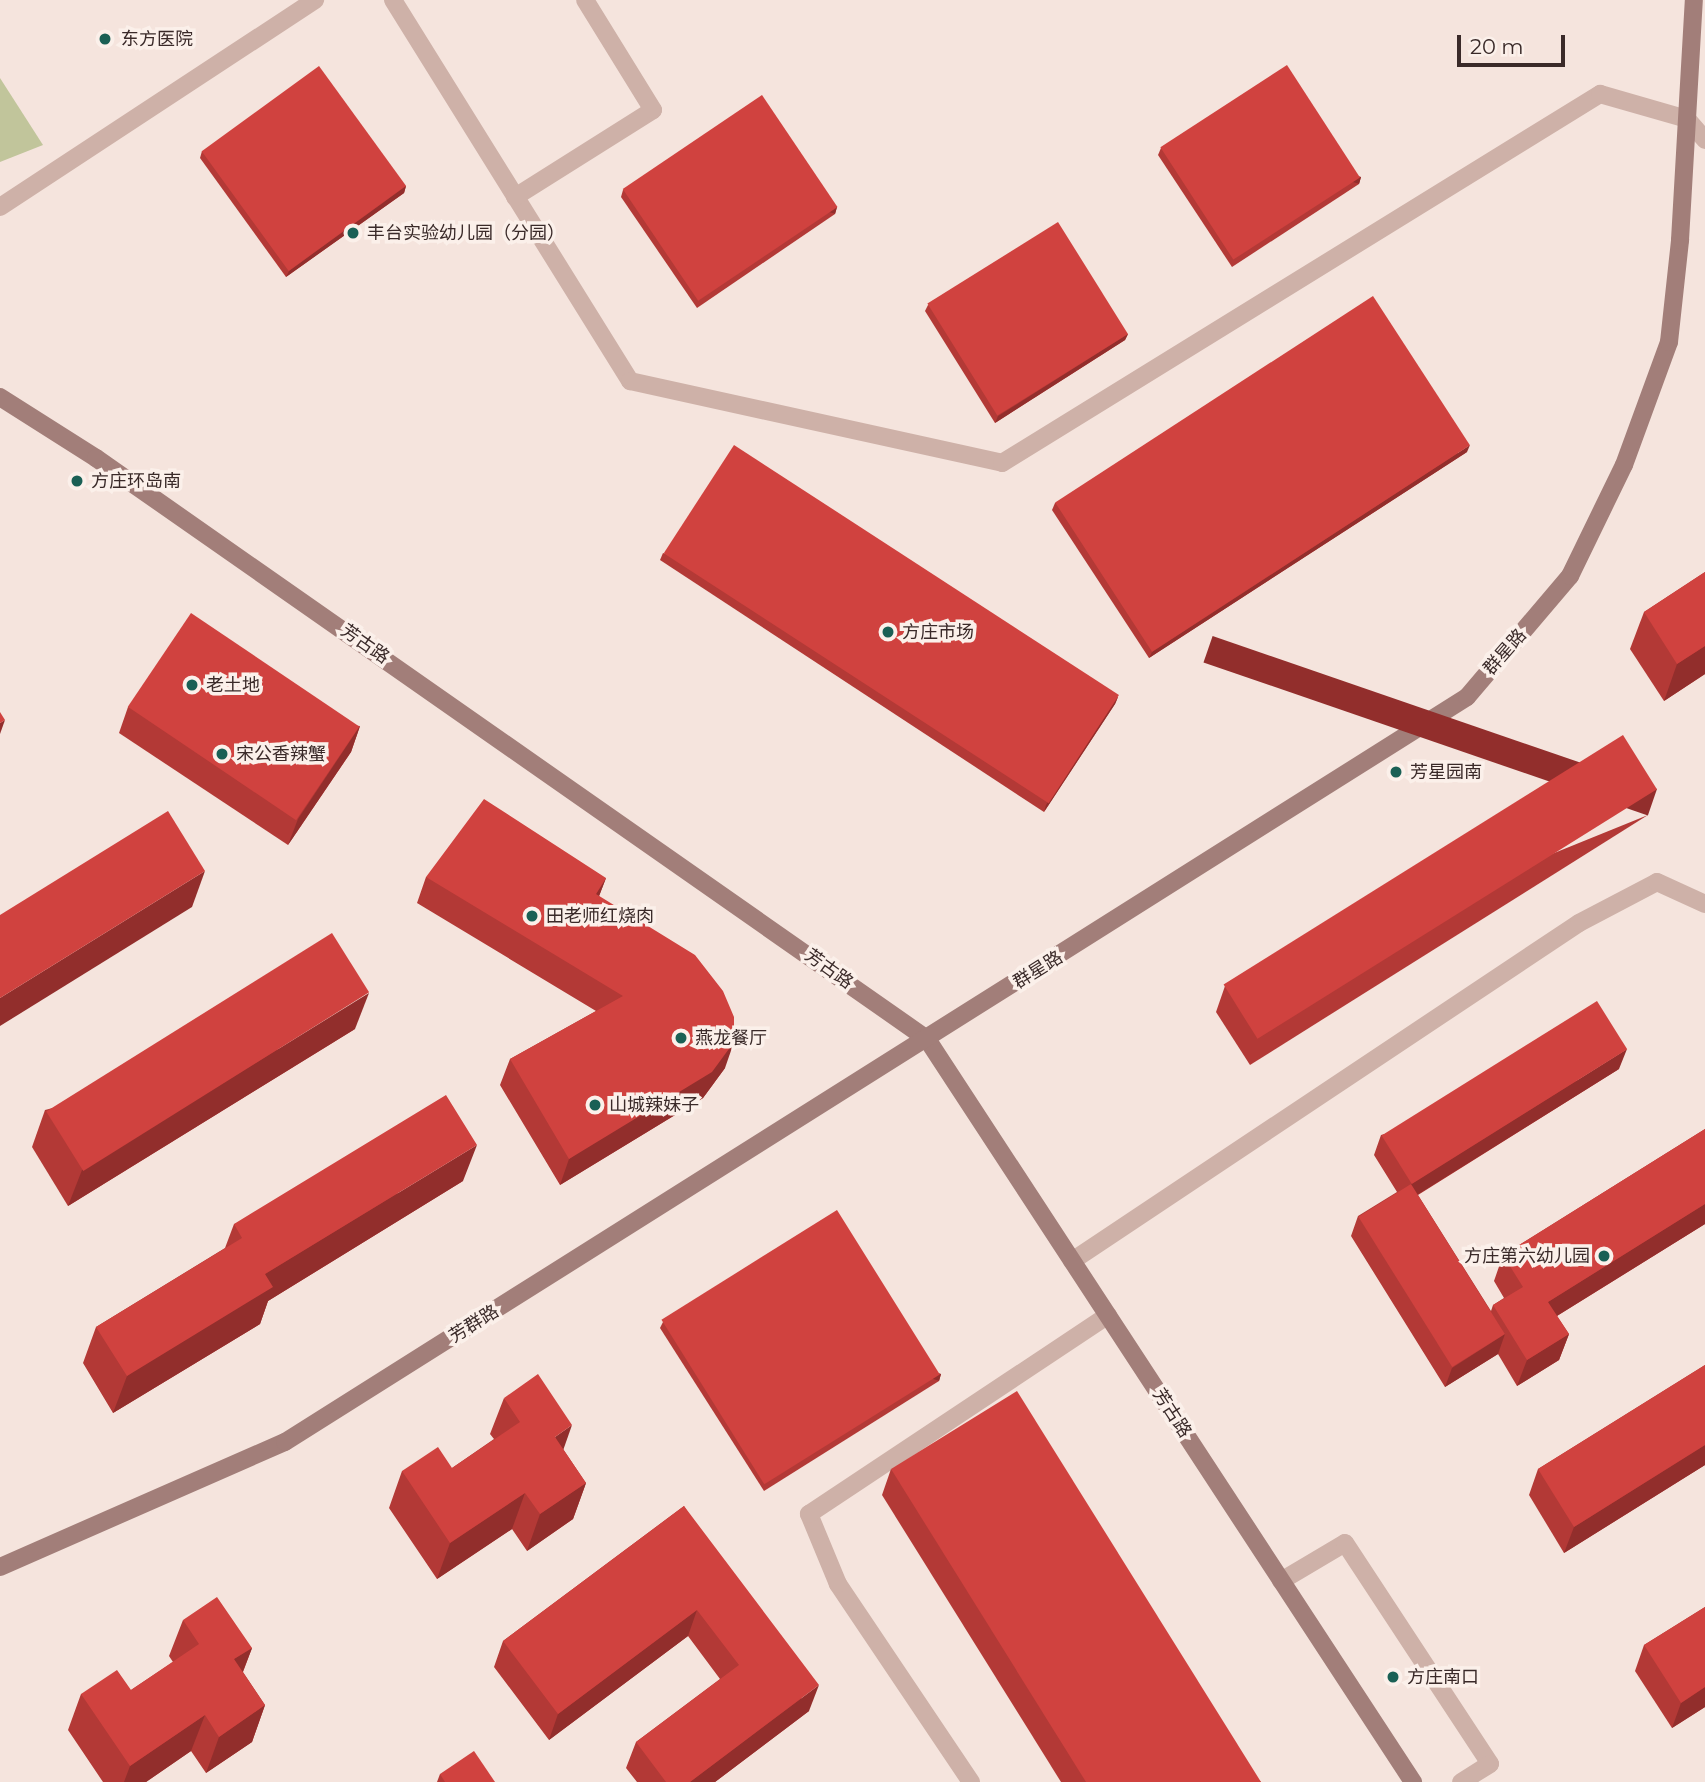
<!DOCTYPE html>
<html>
<head>
<meta charset="utf-8">
<style>
  body { margin:0 }
  #map { position:relative; width:1705px; height:1782px; overflow:hidden; background:#f5e4dd; font-family:Montserrat,"Noto Sans SC",sans-serif }
  div>[style] { position:absolute }
  .green>* { inset:0; background:#c1c59b }
  .lane>* { height:18px; margin:-9px; padding:0 9px; transform-origin:9px; border-radius:9px; background:#ceb1a8 }
  .secondary>* { height:18px; margin:-9px; padding:0 9px; transform-origin:9px; border-radius:9px; background:#a27e79 }
  .wall>* { inset:0; background:#b33936 }
  .shaded-wall>* { inset:0; background:#922e2c; transform-origin:0 0 }
  .building>* { inset:0; background:#d0423f; transform-origin:0 0 }
  .dots>* { width:19px; height:19px; translate:-50% -50%; box-sizing:border-box; border:4px solid #fbf0ea; border-radius:50% }
  span { translate:-50% -50%; white-space:nowrap; text-align:center; line-height:1.15; -webkit-text-stroke:7px #fbf0ea; paint-order:stroke }
  .poi-label { font-size:18px; color:#3a2a29 }
  .left { translate:0 -50%; text-align:left }
  .right { translate:-100% -50%; text-align:right }
  .street-label { font-size:18px; color:#3a2a29 }
  .scale { position:absolute; left:1457px; top:35px; width:108px; height:32px; box-sizing:border-box; border:4px solid #3a2a29; border-top:0; padding-left:9px; font-size:21px; line-height:24px; white-space:nowrap; color:#3a2a29; -webkit-text-stroke:5px #fbf0ea; paint-order:stroke }
</style>
</head>
<body>
<div id="map">
  <div class="green">
    <i style="clip-path:polygon(0 78px,43px 145px,0 162px)"></i>
  </div>
  <div class="lane">
    <i style="left:393px;top:0;width:449px;rotate:58.1deg"></i>
    <i style="left:630px;top:381px;width:381px;rotate:12.4deg"></i>
    <i style="left:1002px;top:463px;width:703px;rotate:-31.68deg"></i>
    <i style="left:1600px;top:94px;width:91px;rotate:16deg"></i>
    <i style="left:1687px;top:119px;width:28px;rotate:49deg"></i>
    <i style="left:515px;top:197px;width:163px;rotate:-32.2deg"></i>
    <i style="left:653px;top:110px;width:129px;rotate:-121.7deg"></i>
    <i style="left:0;top:207px;width:377px;rotate:-33.3deg"></i>
    <i style="left:1072px;top:1261px;width:609px;rotate:-33.69deg"></i>
    <i style="left:1579px;top:923px;width:88px;rotate:-27.7deg"></i>
    <i style="left:1657px;top:882px;width:53px;rotate:24.6deg"></i>
    <i style="left:1281px;top:1581px;width:74px;rotate:-30.7deg"></i>
    <i style="left:1345px;top:1543px;width:264px;rotate:56.7deg"></i>
    <i style="left:1490px;top:1764px;width:34px;rotate:148deg"></i>
    <i style="left:971px;top:1782px;width:239px;rotate:-123.9deg"></i>
    <i style="left:838px;top:1584px;width:76px;rotate:-112.5deg"></i>
    <i style="left:809px;top:1514px;width:359px;rotate:-33.6deg"></i>
  </div>
  <div class="secondary">
    <i style="left:0;top:397px;width:114px;rotate:32.4deg"></i>
    <i style="left:96px;top:458px;width:1014px;rotate:34.96deg"></i>
    <i style="left:927px;top:1039px;width:888px;rotate:56.81deg"></i>
    <i style="left:0;top:1567px;width:311px;rotate:-23.7deg"></i>
    <i style="left:285px;top:1442px;width:1397px;rotate:-32.22deg"></i>
    <i style="left:1467px;top:697px;width:159px;rotate:-49.6deg"></i>
    <i style="left:1570px;top:576px;width:123px;rotate:-64.1deg"></i>
    <i style="left:1624px;top:465px;width:131px;rotate:-69.9deg"></i>
    <i style="left:1669px;top:342px;width:103px;rotate:-83.8deg"></i>
    <i style="left:1680px;top:240px;width:240px;rotate:-86.7deg"></i>
  </div>
  <div class="wall">
    <i style="clip-path:polygon(1161px 148px,1361px 177px,1359px 184px,1232px 267px,1158px 155px)"></i>
    <i style="clip-path:polygon(202px 151px,406px 186px,404px 193px,286px 277px,200px 158px)"></i>
    <i style="clip-path:polygon(623px 190px,837px 207px,835px 214px,697px 308px,621px 197px)"></i>
    <i style="clip-path:polygon(928px 305px,1128px 334px,1125px 340px,995px 423px,925px 311px)"></i>
    <i style="clip-path:polygon(1467px 452px,1149px 658px,1052px 510px,1055px 503px)"></i>
    <i style="clip-path:polygon(663px 553px,1118px 697px,1115px 704px,1044px 812px,660px 560px)"></i>
    <i style="clip-path:polygon(1705px 572px,1705px 674px,1664px 701px,1630px 649px,1644px 612px)"></i>
    <i style="clip-path:polygon(128px 707px,360px 726px,351px 752px,288px 845px,119px 733px)"></i>
    <i style="clip-path:polygon(1648px 815px,1250px 1065px,1216px 1012px,1225px 986px)"></i>
    <i style="clip-path:polygon(426px 877px,606px 878px,599px 896px,725px 1068px,703px 1098px,560px 1185px,500px 1085px,510px 1059px,596px 1011px,417px 903px)"></i>
    <i style="clip-path:polygon(355px 1029px,68px 1206px,32px 1147px,45px 1110px)"></i>
    <i style="clip-path:polygon(1619px 1069px,1418px 1195px,1491px 1311px,1493px 1305px,1504px 1298px,1494px 1281px,1503px 1255px,1705px 1129px,1705px 1224px,1557px 1316px,1569px 1334px,1559px 1360px,1517px 1386px,1498px 1354px,1445px 1387px,1351px 1236px,1358px 1216px,1397px 1192px,1374px 1155px,1381px 1135px)"></i>
    <i style="clip-path:polygon(463px 1181px,268px 1301px,260px 1324px,113px 1413px,83px 1363px,96px 1327px,225px 1248px,234px 1224px)"></i>
    <i style="clip-path:polygon(663px 1322px,941px 1374px,939px 1381px,764px 1491px,660px 1328px)"></i>
    <i style="clip-path:polygon(1705px 1365px,1705px 1465px,1564px 1553px,1529px 1495px,1538px 1469px)"></i>
    <i style="clip-path:polygon(504px 1398px,563px 1449px,586px 1483px,573px 1519px,527px 1551px,512px 1529px,437px 1579px,389px 1508px,402px 1471px,452px 1468px,494px 1439px,490px 1434px)"></i>
    <i style="clip-path:polygon(891px 1469px,1261px 1782px,1061px 1782px,882px 1495px)"></i>
    <i style="clip-path:polygon(684px 1506px,809px 1711px,715px 1782px,637px 1782px,626px 1768px,636px 1742px,720px 1679px,688px 1636px,549px 1740px,494px 1667px,503px 1641px)"></i>
    <i style="clip-path:polygon(1705px 1607px,1705px 1707px,1672px 1728px,1635px 1671px,1644px 1645px)"></i>
    <i style="clip-path:polygon(183px 1620px,252px 1648px,243px 1672px,265px 1705px,252px 1742px,206px 1773px,191px 1751px,146px 1782px,103px 1782px,68px 1730px,81px 1694px,131px 1690px,173px 1662px,169px 1656px)"></i>
    <i style="clip-path:polygon(440px 1774px,495px 1782px,437px 1782px)"></i>
  </div>
  <div class="shaded-wall">
    <i style="left:1361px;top:177px;width:7px;height:152px;rotate:106deg"></i>
    <i style="clip-path:polygon(406px 186px,404px 193px,286px 277px,289px 271px)"></i>
    <i style="left:837px;top:207px;width:7px;height:167px;rotate:106deg"></i>
    <i style="clip-path:polygon(1128px 334px,1125px 340px,995px 423px,998px 416px)"></i>
    <i style="clip-path:polygon(1470px 445px,1467px 452px,1149px 658px,1152px 652px)"></i>
    <i style="clip-path:polygon(1705px 646px,1705px 674px,1664px 701px,1677px 664px)"></i>
    <i style="clip-path:polygon(1118px 697px,1115px 704px,1044px 812px,1046px 805px)"></i>
    <i style="clip-path:polygon(5px 720px,0 734px,0 723px)"></i>
    <i style="clip-path:polygon(360px 726px,351px 752px,288px 845px,298px 819px)"></i>
    <i style="left:1657px;top:789px;width:28px;height:470px;rotate:109deg"></i>
    <i style="clip-path:polygon(205px 871px,192px 907px,0 1026px,0 998px)"></i>
    <i style="clip-path:polygon(606px 878px,596px 904px,596px 894px)"></i>
    <i style="clip-path:polygon(369px 993px,355px 1029px,68px 1206px,82px 1170px)"></i>
    <i style="clip-path:polygon(734px 1042px,725px 1068px,703px 1098px,560px 1185px,569px 1159px)"></i>
    <i style="clip-path:polygon(1627px 1049px,1619px 1069px,1404px 1203px,1411px 1184px)"></i>
    <i style="clip-path:polygon(477px 1145px,463px 1181px,268px 1301px,260px 1324px,113px 1413px,127px 1376px,265px 1274px)"></i>
    <i style="clip-path:polygon(1705px 1204px,1705px 1224px,1539px 1327px,1548px 1302px)"></i>
    <i style="clip-path:polygon(1505px 1334px,1498px 1354px,1445px 1387px,1452px 1368px)"></i>
    <i style="clip-path:polygon(1569px 1334px,1559px 1360px,1517px 1386px,1527px 1360px)"></i>
    <i style="left:941px;top:1374px;width:7px;height:207px;rotate:106deg"></i>
    <i style="clip-path:polygon(572px 1425px,559px 1462px,555px 1437px)"></i>
    <i style="clip-path:polygon(1705px 1445px,1705px 1465px,1564px 1553px,1574px 1527px)"></i>
    <i style="clip-path:polygon(586px 1483px,573px 1519px,527px 1551px,540px 1514px)"></i>
    <i style="clip-path:polygon(525px 1493px,512px 1529px,437px 1579px,450px 1543px)"></i>
    <i style="clip-path:polygon(697px 1610px,688px 1636px,549px 1740px,558px 1714px)"></i>
    <i style="clip-path:polygon(252px 1648px,238px 1684px,234px 1659px)"></i>
    <i style="clip-path:polygon(819px 1685px,809px 1711px,715px 1782px,690px 1782px)"></i>
    <i style="clip-path:polygon(1705px 1687px,1705px 1707px,1672px 1728px,1681px 1703px)"></i>
    <i style="clip-path:polygon(265px 1705px,252px 1742px,206px 1773px,219px 1737px)"></i>
    <i style="clip-path:polygon(205px 1715px,191px 1751px,146px 1782px,124px 1782px,130px 1766px)"></i>
  </div>
  <div class="building">
    <i style="left:1287px;top:65px;width:134px;height:151px;rotate:57deg"></i>
    <i style="left:319px;top:66px;width:148px;height:145px;rotate:54deg"></i>
    <i style="left:762px;top:95px;width:135px;height:168px;rotate:56deg"></i>
    <i style="left:1058px;top:222px;width:132px;height:154px;rotate:58deg"></i>
    <i style="left:1373px;top:296px;width:178px;height:379px;rotate:57deg"></i>
    <i style="left:734px;top:445px;width:459px;height:129px;rotate:33deg"></i>
    <i style="clip-path:polygon(1705px 572px,1705px 646px,1677px 664px,1644px 612px)"></i>
    <i style="left:191px;top:613px;width:203px;height:113px;rotate:34deg"></i>
    <i style="clip-path:polygon(0 712px,5px 720px,0 723px)"></i>
    <i style="left:1623px;top:735px;width:64px;height:471px;rotate:58deg"></i>
    <i style="clip-path:polygon(484px 799px,606px 878px,596px 894px,695px 955px,723px 991px,734px 1017px,734px 1042px,712px 1072px,569px 1159px,510px 1059px,623px 996px,426px 877px)"></i>
    <i style="clip-path:polygon(168px 811px,205px 871px,0 998px,0 915px)"></i>
    <i style="left:332px;top:933px;width:70px;height:337px;rotate:58deg"></i>
    <i style="left:1597px;top:1001px;width:57px;height:254px;rotate:58deg"></i>
    <i style="clip-path:polygon(446px 1095px,477px 1145px,265px 1274px,273px 1287px,127px 1376px,96px 1327px,242px 1238px,234px 1224px)"></i>
    <i style="clip-path:polygon(1705px 1129px,1705px 1204px,1548px 1302px,1569px 1334px,1527px 1360px,1493px 1305px,1523px 1287px,1503px 1255px)"></i>
    <i style="left:1411px;top:1184px;width:177px;height:62px;rotate:58deg"></i>
    <i style="left:837px;top:1210px;width:194px;height:207px;rotate:58deg"></i>
    <i style="clip-path:polygon(1705px 1365px,1705px 1445px,1574px 1527px,1538px 1469px)"></i>
    <i style="clip-path:polygon(538px 1374px,572px 1425px,555px 1437px,586px 1483px,540px 1514px,525px 1493px,450px 1543px,402px 1471px,438px 1447px,452px 1468px,520px 1422px,504px 1398px)"></i>
    <i style="clip-path:polygon(1017px 1391px,1261px 1782px,1086px 1782px,891px 1469px)"></i>
    <i style="clip-path:polygon(684px 1506px,819px 1685px,690px 1782px,666px 1782px,636px 1742px,739px 1665px,697px 1610px,558px 1714px,503px 1641px)"></i>
    <i style="clip-path:polygon(217px 1597px,252px 1648px,234px 1659px,265px 1705px,219px 1737px,205px 1715px,130px 1766px,81px 1694px,117px 1670px,131px 1690px,199px 1644px,183px 1620px)"></i>
    <i style="clip-path:polygon(1705px 1607px,1705px 1687px,1681px 1703px,1644px 1645px)"></i>
    <i style="clip-path:polygon(474px 1751px,495px 1782px,445px 1782px,440px 1774px)"></i>
  </div>
  <div class="dots">
    <i style="left:105px;top:39px;background:#1a6055"></i>
    <i style="left:353px;top:233px;background:#1a6055"></i>
    <i style="left:77px;top:481px;background:#1a6055"></i>
    <i style="left:888px;top:632px;background:#1a6055"></i>
    <i style="left:192px;top:685px;background:#1a6055"></i>
    <i style="left:222px;top:754px;background:#1a6055"></i>
    <i style="left:1396px;top:772px;background:#1a6055"></i>
    <i style="left:532px;top:916px;background:#1a6055"></i>
    <i style="left:681px;top:1038px;background:#1a6055"></i>
    <i style="left:595px;top:1105px;background:#1a6055"></i>
    <i style="left:1604px;top:1256px;background:#1a6055"></i>
    <i style="left:1393px;top:1677px;background:#1a6055"></i>
  </div>
  <div class="poi-label">
    <span class="left" style="left:121px;top:39px">东方医院</span>
    <span class="left" style="left:367px;top:233px">丰台实验幼儿园（分园）</span>
    <span class="left" style="left:91px;top:481px">方庄环岛南</span>
    <span class="left" style="left:902px;top:632px">方庄市场</span>
    <span class="left" style="left:206px;top:685px">老土地</span>
    <span class="left" style="left:236px;top:754px">宋公香辣蟹</span>
    <span class="left" style="left:1410px;top:772px">芳星园南</span>
    <span class="left" style="left:546px;top:916px">田老师红烧肉</span>
    <span class="left" style="left:695px;top:1038px">燕龙餐厅</span>
    <span class="left" style="left:609px;top:1105px">山城辣妹子</span>
    <span class="right" style="left:1590px;top:1256px">方庄第六幼儿园</span>
    <span class="left" style="left:1407px;top:1677px">方庄南口</span>
  </div>
  <div class="street-label">
    <span style="left:365px;top:644px;rotate:35deg">芳古路</span>
    <span style="left:1505px;top:652px;rotate:-49deg">群星路</span>
    <span style="left:829px;top:969px;rotate:36deg">芳古路</span>
    <span style="left:1038px;top:970px;rotate:-32deg">群星路</span>
    <span style="left:474px;top:1324px;rotate:-32deg">芳群路</span>
    <span style="left:1172px;top:1413px;rotate:57deg">芳古路</span>
  </div>
  <div class="scale">20 m</div>
</div>
</body>
</html>
